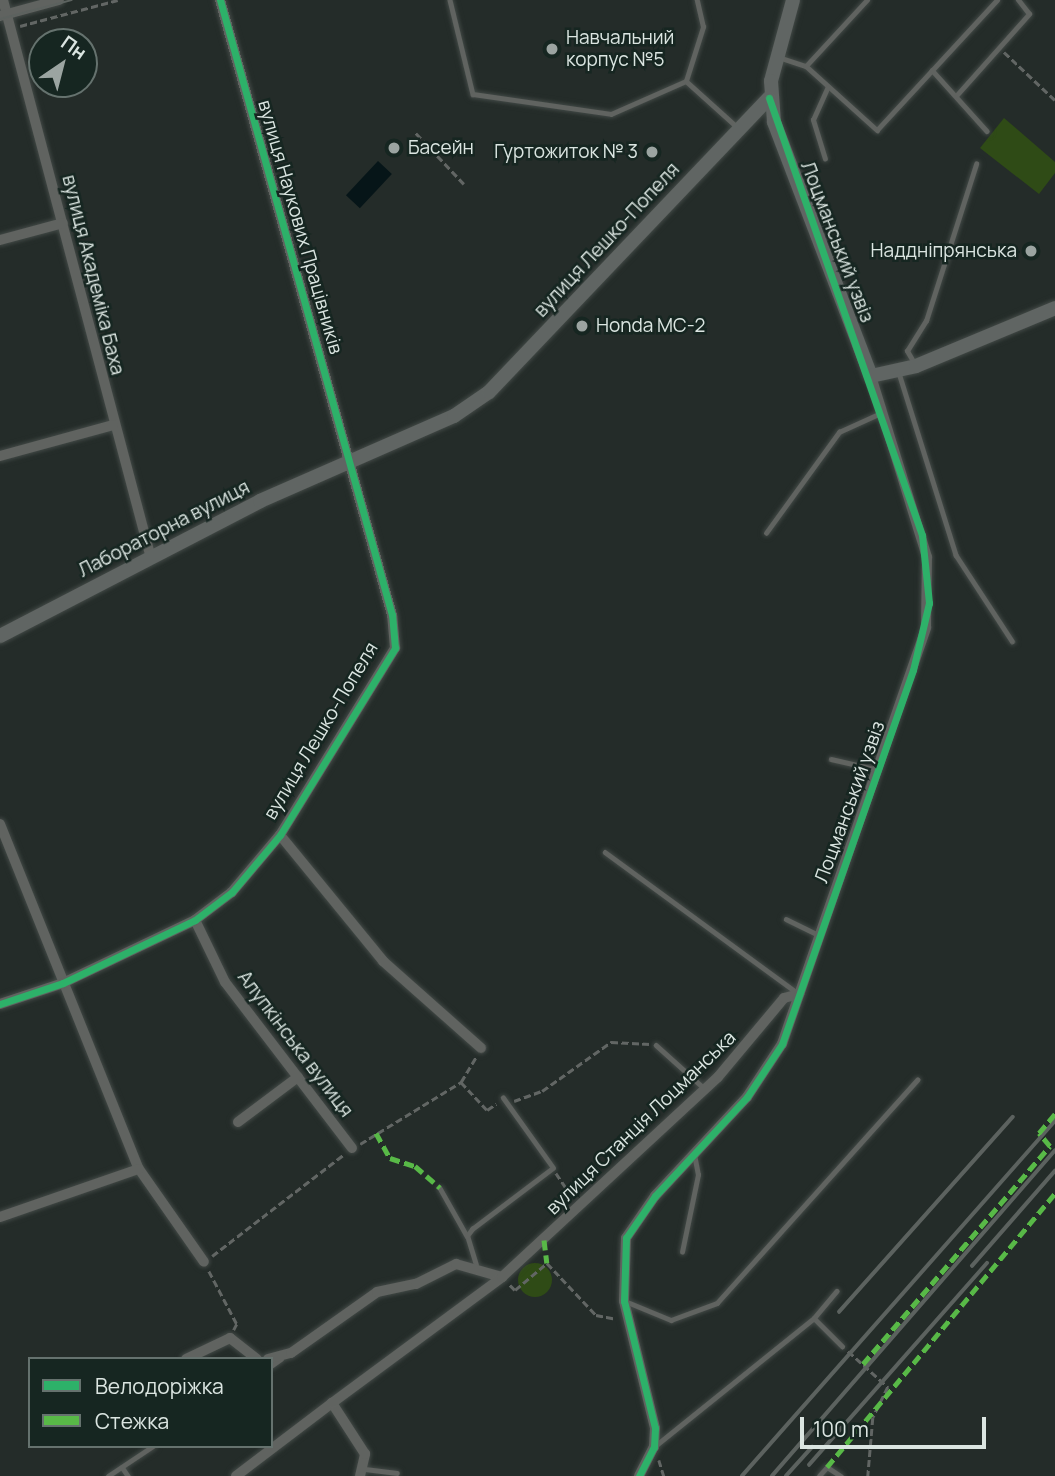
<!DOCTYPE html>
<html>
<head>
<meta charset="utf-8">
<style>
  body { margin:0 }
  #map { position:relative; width:1055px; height:1476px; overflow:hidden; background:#242c29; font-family:Manrope,sans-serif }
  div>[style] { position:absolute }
  .green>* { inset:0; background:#2f4b16 }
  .round { border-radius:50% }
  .water>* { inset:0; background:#061518; transform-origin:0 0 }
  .path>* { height:2.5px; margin-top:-1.25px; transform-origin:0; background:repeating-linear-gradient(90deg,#626664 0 7px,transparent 0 10.5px) }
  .roads { filter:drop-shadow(0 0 2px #424946) drop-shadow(0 0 2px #424946) }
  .lane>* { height:4.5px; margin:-2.25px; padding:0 2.25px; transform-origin:2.25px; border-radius:2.25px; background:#606360 }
  .street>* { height:10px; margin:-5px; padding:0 5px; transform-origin:5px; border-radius:5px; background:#606360 }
  .secondary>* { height:14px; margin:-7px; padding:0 7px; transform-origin:7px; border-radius:7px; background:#606563 }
  .tram>* { height:2px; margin:-1px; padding:0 1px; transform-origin:1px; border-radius:1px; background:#5c625f }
  .rail>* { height:3.5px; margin:-1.75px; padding:0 1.75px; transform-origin:1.75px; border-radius:1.75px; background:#5c625f }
  .quiet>* { height:5px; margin-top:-2.5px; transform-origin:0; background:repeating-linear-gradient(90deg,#58b947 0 10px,transparent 0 15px) }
  .cycleway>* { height:7px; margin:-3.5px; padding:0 3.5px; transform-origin:3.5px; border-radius:3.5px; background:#2db169 }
  .dots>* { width:19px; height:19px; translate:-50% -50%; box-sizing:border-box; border:4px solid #162621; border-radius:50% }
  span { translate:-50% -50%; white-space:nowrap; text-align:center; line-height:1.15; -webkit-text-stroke:5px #162621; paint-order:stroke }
  .poi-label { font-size:19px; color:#dbe5e1 }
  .left { translate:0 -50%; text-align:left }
  .right { translate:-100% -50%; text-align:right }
  .street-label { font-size:19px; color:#dbe5e1 }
  .legend { position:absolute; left:28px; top:1357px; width:245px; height:91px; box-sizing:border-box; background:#162621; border:2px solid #65726e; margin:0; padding:9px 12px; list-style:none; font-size:21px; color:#dbe5e1 }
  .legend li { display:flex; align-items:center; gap:14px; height:35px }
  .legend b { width:35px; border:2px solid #65726e }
  .north { position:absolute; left:28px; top:28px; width:70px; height:70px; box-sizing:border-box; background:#162621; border:2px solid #65726e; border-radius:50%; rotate:35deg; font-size:19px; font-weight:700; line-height:28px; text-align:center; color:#dbe5e1 }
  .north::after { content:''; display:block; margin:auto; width:24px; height:32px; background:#9ba4a1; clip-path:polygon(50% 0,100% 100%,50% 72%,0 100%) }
  .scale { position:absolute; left:800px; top:1417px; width:186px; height:32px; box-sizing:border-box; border:4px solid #dbe5e1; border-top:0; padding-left:9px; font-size:21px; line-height:24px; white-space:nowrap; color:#dbe5e1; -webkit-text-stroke:5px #162621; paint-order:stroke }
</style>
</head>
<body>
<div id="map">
  <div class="green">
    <i style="clip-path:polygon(1004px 118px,1055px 162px,1055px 173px,1039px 194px,980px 148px)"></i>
    <i class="round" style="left:518px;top:1263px;width:34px;height:34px"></i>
  </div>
  <div class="water">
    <i style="left:378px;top:161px;width:19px;height:47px;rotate:43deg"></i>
  </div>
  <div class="path">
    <i style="left:20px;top:26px;width:101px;rotate:-14.9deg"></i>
    <i style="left:1004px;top:52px;width:70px;rotate:43.3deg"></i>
    <i style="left:416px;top:133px;width:70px;rotate:46.7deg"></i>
    <i style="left:461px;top:1082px;width:38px;rotate:47deg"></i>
    <i style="left:487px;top:1110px;width:11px;rotate:-34deg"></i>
    <i style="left:514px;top:1101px;width:30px;rotate:-20deg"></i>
    <i style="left:542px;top:1091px;width:85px;rotate:-35.4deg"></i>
    <i style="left:611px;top:1042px;width:39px;rotate:3deg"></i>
    <i style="left:360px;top:1144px;width:119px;rotate:-31.5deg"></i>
    <i style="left:461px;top:1082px;width:29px;rotate:-59deg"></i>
    <i style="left:556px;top:1173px;width:29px;rotate:56deg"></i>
    <i style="left:212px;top:1256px;width:165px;rotate:-37.6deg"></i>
    <i style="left:209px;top:1271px;width:60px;rotate:62.2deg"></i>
    <i style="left:237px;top:1324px;width:7px;rotate:117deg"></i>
    <i style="left:510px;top:1285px;width:7px;rotate:45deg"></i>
    <i style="left:515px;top:1290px;width:42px;rotate:-40.2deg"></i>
    <i style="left:547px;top:1263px;width:71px;rotate:46.7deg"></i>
    <i style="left:596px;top:1315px;width:20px;rotate:11deg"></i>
    <i style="left:848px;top:1351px;width:54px;rotate:42deg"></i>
    <i style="left:888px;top:1387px;width:34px;rotate:116deg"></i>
    <i style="left:873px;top:1418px;width:58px;rotate:94.9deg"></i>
    <i style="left:659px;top:1460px;width:17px;rotate:73deg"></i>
  </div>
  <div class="roads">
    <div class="lane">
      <i style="left:450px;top:0;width:97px;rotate:76.3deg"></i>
      <i style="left:473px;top:94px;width:139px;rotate:8.2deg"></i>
      <i style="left:611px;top:114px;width:82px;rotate:-23.7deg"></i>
      <i style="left:686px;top:81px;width:69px;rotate:42deg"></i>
      <i style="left:778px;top:57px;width:29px;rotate:18deg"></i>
      <i style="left:806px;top:66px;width:90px;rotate:-47.3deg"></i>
      <i style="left:806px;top:66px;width:96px;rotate:42deg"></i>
      <i style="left:877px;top:130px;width:177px;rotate:-47.3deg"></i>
      <i style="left:932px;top:70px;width:82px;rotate:48deg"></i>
      <i style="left:686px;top:81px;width:57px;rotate:-72.5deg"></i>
      <i style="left:703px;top:27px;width:28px;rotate:-103deg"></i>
      <i style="left:956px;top:96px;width:110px;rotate:-48.3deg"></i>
      <i style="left:1029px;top:14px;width:18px;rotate:-128deg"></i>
      <i style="left:825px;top:159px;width:41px;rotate:-107.1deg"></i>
      <i style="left:813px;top:120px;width:35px;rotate:-66deg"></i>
      <i style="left:915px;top:365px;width:16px;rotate:-120deg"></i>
      <i style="left:907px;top:351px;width:36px;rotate:-58deg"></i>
      <i style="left:926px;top:321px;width:165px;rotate:-72.3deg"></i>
      <i style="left:899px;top:373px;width:191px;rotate:72.6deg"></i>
      <i style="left:956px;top:555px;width:103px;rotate:56.9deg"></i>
      <i style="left:766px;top:533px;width:125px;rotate:-54.1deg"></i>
      <i style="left:839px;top:432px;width:46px;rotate:-24.3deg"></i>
      <i style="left:831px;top:759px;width:45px;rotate:12.8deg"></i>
      <i style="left:605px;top:852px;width:239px;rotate:36.2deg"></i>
      <i style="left:786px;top:919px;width:37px;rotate:26deg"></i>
      <i style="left:656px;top:1045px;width:66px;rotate:41.9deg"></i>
      <i style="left:440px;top:1188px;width:55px;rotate:60.6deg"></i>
      <i style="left:682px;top:1252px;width:79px;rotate:-78.3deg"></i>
      <i style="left:698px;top:1175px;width:21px;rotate:-101deg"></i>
      <i style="left:476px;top:1265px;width:30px;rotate:-107deg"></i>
      <i style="left:467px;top:1236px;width:9px;rotate:-54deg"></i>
      <i style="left:472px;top:1229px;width:101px;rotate:-37deg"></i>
      <i style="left:553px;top:1168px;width:86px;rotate:-125.5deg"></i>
      <i style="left:625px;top:1301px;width:50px;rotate:22.4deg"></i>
      <i style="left:671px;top:1320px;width:49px;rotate:-20.3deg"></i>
      <i style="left:717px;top:1303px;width:300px;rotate:-48.1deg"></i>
      <i style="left:814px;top:1318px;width:35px;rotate:-50deg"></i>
      <i style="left:271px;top:1366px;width:12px;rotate:-35deg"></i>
      <i style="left:655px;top:1446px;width:204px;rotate:-38.8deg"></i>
      <i style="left:814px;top:1318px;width:40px;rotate:45deg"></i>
      <i style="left:122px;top:1467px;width:11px;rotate:56deg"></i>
      <i style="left:365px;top:1469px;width:32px;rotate:7deg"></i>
      <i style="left:108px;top:1476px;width:54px;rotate:-33.7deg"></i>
      <i style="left:819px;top:1476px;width:12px;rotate:-48deg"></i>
      <i style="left:827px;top:1467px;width:17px;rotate:33deg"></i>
    </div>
    <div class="street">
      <i style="left:3px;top:0;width:577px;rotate:75.15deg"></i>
      <i style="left:0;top:16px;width:61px;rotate:-15.2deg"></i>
      <i style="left:0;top:240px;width:65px;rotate:-15.1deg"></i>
      <i style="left:0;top:456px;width:117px;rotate:-15.3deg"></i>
      <i style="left:0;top:824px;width:372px;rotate:68.1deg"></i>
      <i style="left:139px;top:1169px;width:113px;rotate:55deg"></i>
      <i style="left:280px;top:835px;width:163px;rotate:50.7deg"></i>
      <i style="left:383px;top:961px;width:131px;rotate:41.6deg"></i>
      <i style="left:195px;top:920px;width:69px;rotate:64.2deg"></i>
      <i style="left:225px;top:982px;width:209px;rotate:52.6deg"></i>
      <i style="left:0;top:1004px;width:66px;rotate:-18.4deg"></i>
      <i style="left:63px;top:983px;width:146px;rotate:-25.5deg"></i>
      <i style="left:195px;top:920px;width:46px;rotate:-37.1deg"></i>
      <i style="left:232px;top:892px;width:75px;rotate:-49.9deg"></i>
      <i style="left:280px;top:835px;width:220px;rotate:-58.4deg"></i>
      <i style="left:395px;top:648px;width:33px;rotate:-95deg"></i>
      <i style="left:392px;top:615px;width:639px;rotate:-105.62deg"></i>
      <i style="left:238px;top:1122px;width:75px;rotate:-36.9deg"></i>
      <i style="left:0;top:1217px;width:147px;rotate:-19.1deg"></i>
      <i style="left:186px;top:1359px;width:49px;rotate:-25.5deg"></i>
      <i style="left:230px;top:1338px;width:34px;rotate:38deg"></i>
      <i style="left:268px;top:1359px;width:24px;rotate:-15deg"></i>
      <i style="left:291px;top:1353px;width:105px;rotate:-35.3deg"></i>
      <i style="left:377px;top:1292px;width:40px;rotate:-12deg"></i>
      <i style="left:416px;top:1284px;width:45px;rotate:-26.6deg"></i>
      <i style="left:456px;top:1264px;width:48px;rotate:15.8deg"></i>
      <i style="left:236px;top:1476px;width:121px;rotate:-37.2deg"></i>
      <i style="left:360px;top:1476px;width:23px;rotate:-77deg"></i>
      <i style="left:365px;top:1454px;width:61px;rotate:-122.9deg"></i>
      <i style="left:332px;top:1403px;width:212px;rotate:-36.5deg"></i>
      <i style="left:502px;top:1277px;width:294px;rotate:-42.8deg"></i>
      <i style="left:718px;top:1077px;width:103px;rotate:-50.1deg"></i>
      <i style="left:784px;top:998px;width:16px;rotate:-15deg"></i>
      <i style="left:639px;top:1476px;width:33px;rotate:-63deg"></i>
      <i style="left:654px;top:1447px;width:19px;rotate:-87deg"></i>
      <i style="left:655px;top:1428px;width:131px;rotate:-103.7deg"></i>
      <i style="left:624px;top:1301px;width:63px;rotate:-88.2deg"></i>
      <i style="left:626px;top:1238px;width:51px;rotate:-55.4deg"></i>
      <i style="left:655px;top:1196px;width:135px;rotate:-47.1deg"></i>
      <i style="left:747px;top:1097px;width:64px;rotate:-56.6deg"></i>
      <i style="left:782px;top:1044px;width:441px;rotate:-70.9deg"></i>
      <i style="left:926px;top:627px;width:70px;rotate:-89.2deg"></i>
      <i style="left:927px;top:557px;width:189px;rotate:-107.2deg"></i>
    </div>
    <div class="secondary">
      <i style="left:793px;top:0;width:84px;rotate:105.2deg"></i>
      <i style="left:771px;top:81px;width:41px;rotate:85.8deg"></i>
      <i style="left:774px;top:122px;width:272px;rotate:69.1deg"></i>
      <i style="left:871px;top:376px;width:46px;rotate:-12.5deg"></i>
      <i style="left:916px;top:366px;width:151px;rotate:-22.6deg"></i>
      <i style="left:0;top:636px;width:293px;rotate:-27.4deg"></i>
      <i style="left:260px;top:501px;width:212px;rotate:-23.7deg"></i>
      <i style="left:454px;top:416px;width:42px;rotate:-34.4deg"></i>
      <i style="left:489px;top:392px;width:406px;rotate:-46.4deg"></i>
    </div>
  </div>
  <div class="tram">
    <i style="left:0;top:19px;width:74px;rotate:-14.8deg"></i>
  </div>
  <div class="rail">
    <i style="left:972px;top:1266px;width:126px;rotate:-48.9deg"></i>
    <i style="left:839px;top:1312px;width:261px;rotate:-48.3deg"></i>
    <i style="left:809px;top:1465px;width:269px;rotate:-48.6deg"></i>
    <i style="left:742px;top:1476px;width:473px;rotate:-48.6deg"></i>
    <i style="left:772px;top:1476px;width:431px;rotate:-49deg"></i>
    <i style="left:786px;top:1476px;width:39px;rotate:-48deg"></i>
  </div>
  <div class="quiet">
    <i style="left:376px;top:1133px;width:29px;rotate:61deg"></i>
    <i style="left:390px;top:1158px;width:26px;rotate:18deg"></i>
    <i style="left:415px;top:1166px;width:33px;rotate:41deg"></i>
    <i style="left:544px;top:1240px;width:23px;rotate:83deg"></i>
    <i style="left:863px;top:1364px;width:287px;rotate:-49.4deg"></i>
    <i style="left:1050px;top:1146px;width:17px;rotate:-130deg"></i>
    <i style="left:1039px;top:1133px;width:25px;rotate:-50deg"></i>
    <i style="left:827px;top:1467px;width:356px;rotate:-50.2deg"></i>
  </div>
  <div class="cycleway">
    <i style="left:0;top:1004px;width:66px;rotate:-18.4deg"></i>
    <i style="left:63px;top:983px;width:146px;rotate:-25.5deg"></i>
    <i style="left:195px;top:920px;width:46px;rotate:-37.1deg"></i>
    <i style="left:232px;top:892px;width:75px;rotate:-49.9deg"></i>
    <i style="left:280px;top:835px;width:220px;rotate:-58.4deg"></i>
    <i style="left:395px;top:648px;width:33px;rotate:-95deg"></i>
    <i style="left:392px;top:615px;width:639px;rotate:-105.62deg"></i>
    <i style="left:639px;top:1476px;width:33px;rotate:-63deg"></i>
    <i style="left:654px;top:1447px;width:19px;rotate:-87deg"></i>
    <i style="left:655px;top:1428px;width:131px;rotate:-103.7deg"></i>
    <i style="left:624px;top:1301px;width:63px;rotate:-88.2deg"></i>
    <i style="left:626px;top:1238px;width:51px;rotate:-55.4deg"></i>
    <i style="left:655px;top:1196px;width:135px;rotate:-47.1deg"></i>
    <i style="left:747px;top:1097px;width:64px;rotate:-56.6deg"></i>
    <i style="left:782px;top:1044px;width:396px;rotate:-70.7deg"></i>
    <i style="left:913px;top:670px;width:69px;rotate:-76.6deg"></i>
    <i style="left:929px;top:603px;width:68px;rotate:-95.9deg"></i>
    <i style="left:922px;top:535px;width:463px;rotate:-109.3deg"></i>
  </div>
  <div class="dots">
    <i style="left:552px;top:49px;background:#9ba4a1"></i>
    <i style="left:394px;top:148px;background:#9ba4a1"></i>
    <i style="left:652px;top:152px;background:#9ba4a1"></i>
    <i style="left:1031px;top:251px;background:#9ba4a1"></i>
    <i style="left:582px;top:326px;background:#9ba4a1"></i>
  </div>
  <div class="poi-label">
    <span class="left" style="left:566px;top:49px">Навчальний<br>корпус №5</span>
    <span class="left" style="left:408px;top:148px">Басейн</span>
    <span class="right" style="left:638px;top:152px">Гуртожиток № 3</span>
    <span class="right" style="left:1017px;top:251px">Наддніпрянська</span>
    <span class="left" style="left:596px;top:326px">Honda МС-2</span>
  </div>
  <div class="street-label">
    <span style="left:300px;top:227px;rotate:74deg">вулиця Наукових Працівників</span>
    <span style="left:607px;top:240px;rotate:-47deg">вулиця Лешко-Попеля</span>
    <span style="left:837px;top:242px;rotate:69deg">Лоцманський узвіз</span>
    <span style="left:93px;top:275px;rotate:76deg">вулиця Академіка Баха</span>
    <span style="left:164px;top:529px;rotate:-27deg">Лабораторна вулиця</span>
    <span style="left:321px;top:731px;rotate:-59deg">вулиця Лешко-Попеля</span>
    <span style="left:850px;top:802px;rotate:-70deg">Лоцманський узвіз</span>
    <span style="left:295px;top:1044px;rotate:53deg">Алупкінська вулиця</span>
    <span style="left:641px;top:1123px;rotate:-44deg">вулиця Станція Лоцманська</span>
  </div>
  <ul class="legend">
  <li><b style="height:9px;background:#2db169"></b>Велодоріжка</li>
  <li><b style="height:9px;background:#58b947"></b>Стежка</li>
  </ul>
  <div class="north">Пн</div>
  <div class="scale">100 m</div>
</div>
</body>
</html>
